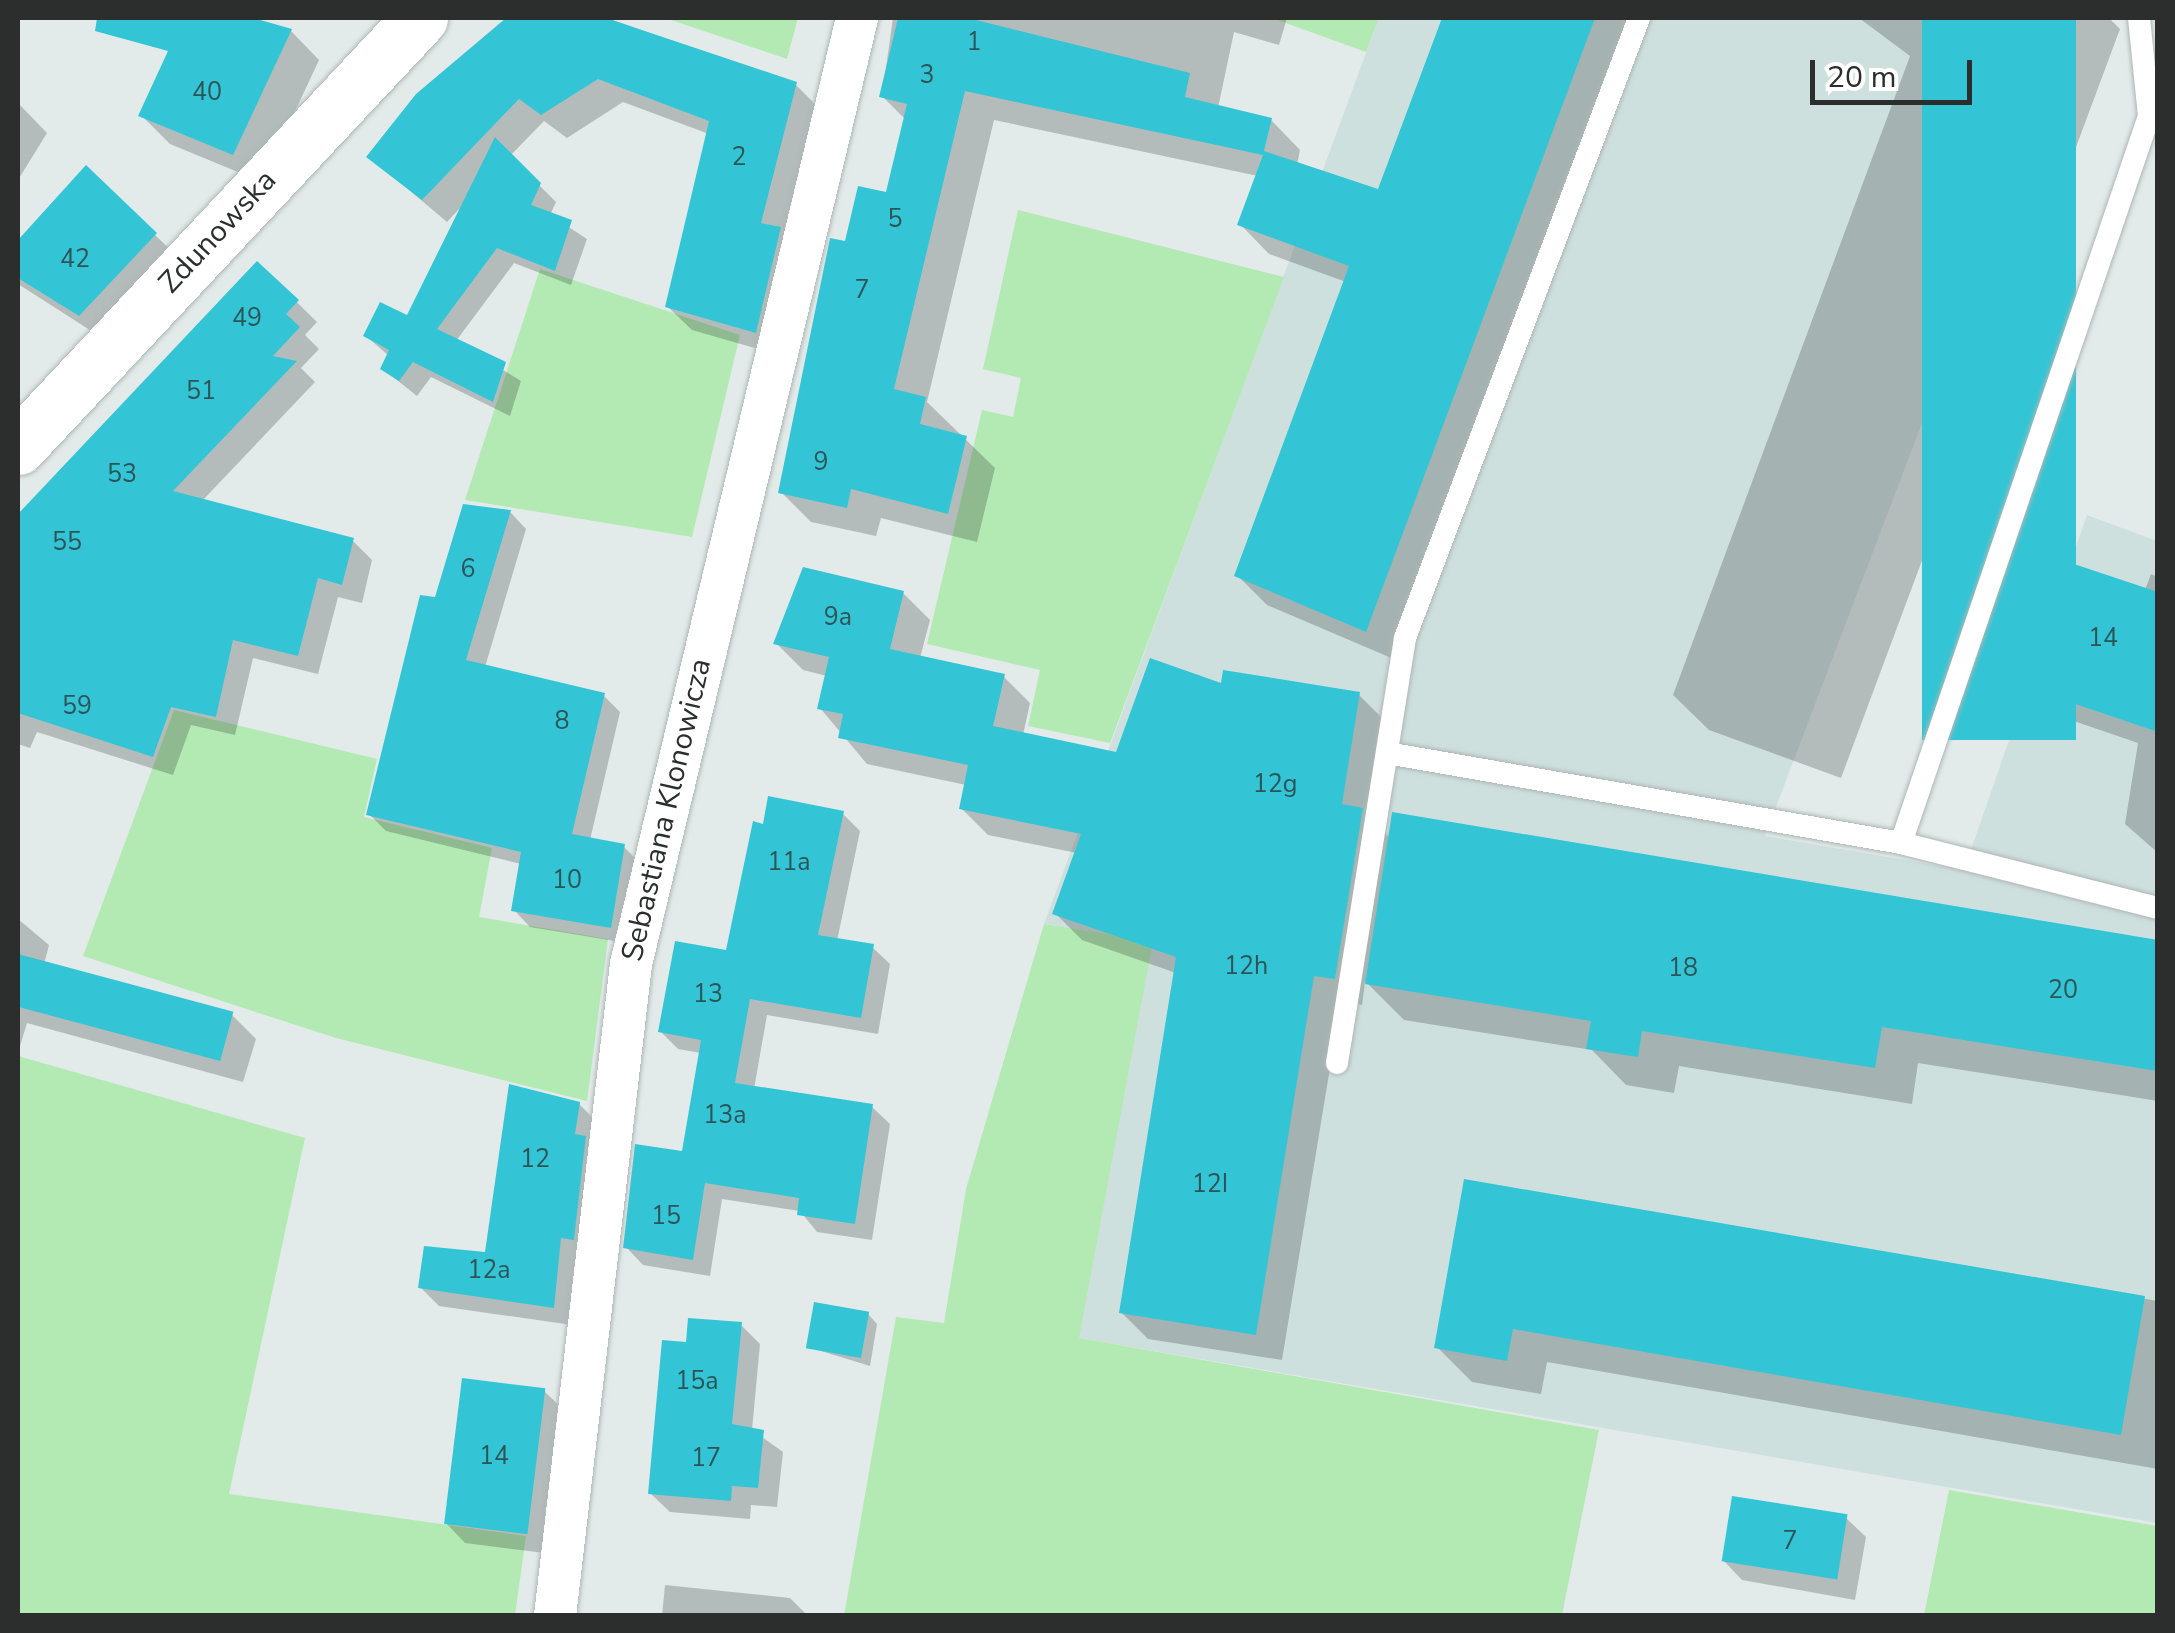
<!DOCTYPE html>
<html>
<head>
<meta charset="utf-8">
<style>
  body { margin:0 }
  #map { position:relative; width:2175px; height:1633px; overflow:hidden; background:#e2ebea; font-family:"Nunito Sans",sans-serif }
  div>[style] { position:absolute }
  .built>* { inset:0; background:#cee0de }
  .green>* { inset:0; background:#b3e9b3 }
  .shadow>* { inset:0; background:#0003 }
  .building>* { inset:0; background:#33c5d5; transform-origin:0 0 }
  .roads { filter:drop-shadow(0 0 2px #adb6b5) drop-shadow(0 0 2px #adb6b5) }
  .lane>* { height:22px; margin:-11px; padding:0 11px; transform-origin:11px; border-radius:11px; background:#fff }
  .street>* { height:42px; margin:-21px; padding:0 21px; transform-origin:21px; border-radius:21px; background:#fff }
  .secondary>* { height:55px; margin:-27.5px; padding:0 27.5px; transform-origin:27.5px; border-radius:27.5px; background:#fff }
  span { translate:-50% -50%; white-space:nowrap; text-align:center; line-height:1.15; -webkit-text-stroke:10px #fff; paint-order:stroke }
  .number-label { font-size:25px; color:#2d5457 }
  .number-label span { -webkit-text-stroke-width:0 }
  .street-label { font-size:30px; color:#2b2e2d }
  .frame { position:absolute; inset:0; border:20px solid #2b2e2d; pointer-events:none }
  .scale { position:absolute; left:1810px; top:60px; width:162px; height:45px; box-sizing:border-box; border:5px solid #2b2e2d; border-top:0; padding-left:12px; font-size:30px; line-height:35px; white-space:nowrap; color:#2b2e2d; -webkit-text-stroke:8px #fff; paint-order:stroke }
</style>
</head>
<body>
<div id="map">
  <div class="built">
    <i style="clip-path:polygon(1379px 18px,2076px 18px,1765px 836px,1964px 870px,2087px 515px,2157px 541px,2157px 1523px,1078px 1338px,1099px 1213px,1114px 935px,1044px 924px)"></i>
  </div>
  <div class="green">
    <i style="clip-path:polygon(665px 18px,798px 18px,787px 59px)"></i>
    <i style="clip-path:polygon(1272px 18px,1379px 18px,1366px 52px)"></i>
    <i style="clip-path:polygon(1018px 210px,1284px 277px,1110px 743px,1028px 726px,1040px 670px,927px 644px,982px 410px,1013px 417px,1021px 378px,983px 369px)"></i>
    <i style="clip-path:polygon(540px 269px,740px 335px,692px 537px,465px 500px)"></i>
    <i style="clip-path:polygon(174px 710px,377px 759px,364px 817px,492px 848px,479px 917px,608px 939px,587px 1101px,336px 1038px,83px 956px)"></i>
    <i style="clip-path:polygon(1044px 924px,1153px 941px,1079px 1338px,1599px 1430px,1562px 1615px,844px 1616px,896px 1317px,944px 1323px,966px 1189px)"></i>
    <i style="clip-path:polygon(18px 1056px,305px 1138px,229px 1494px,526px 1536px,515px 1615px,18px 1615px)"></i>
    <i style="clip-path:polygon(1949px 1490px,2157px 1526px,2157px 1615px,1924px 1615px)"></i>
  </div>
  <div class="shadow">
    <i style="clip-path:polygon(186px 18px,243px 18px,291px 31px,319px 60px,262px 182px,170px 144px,141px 115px)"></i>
    <i style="clip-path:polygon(512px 18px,607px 18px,795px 84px,819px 108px,779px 355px,692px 330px,668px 307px,709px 134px,623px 102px,567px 138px,544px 121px,510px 156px,556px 202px,550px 215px,587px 239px,571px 285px,514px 263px,456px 341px,521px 381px,510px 416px,431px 377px,417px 396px,383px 369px,389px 356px,366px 336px,408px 318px,461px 207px,447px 222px,370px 157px,418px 96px)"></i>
    <i style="clip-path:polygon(893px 18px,1287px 18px,1279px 45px,1234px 32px,1218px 108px,1271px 120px,1300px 150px,1297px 165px,1380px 192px,1445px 18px,1635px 18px,1396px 660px,1267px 605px,1237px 575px,1346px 282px,1269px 254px,1240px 224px,1258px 176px,994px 120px,927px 402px,995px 468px,977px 542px,881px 518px,876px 536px,811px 522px,781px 492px,832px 241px,847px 244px,888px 195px,906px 120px,882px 96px)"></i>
    <i style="clip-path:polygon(1859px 18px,2109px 18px,2120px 29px,1841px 778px,1709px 730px,1673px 695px,1910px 56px)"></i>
    <i style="clip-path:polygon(18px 103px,47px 133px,18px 180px)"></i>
    <i style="clip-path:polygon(87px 169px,183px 262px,107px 341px,18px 284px,18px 244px)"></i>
    <i style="clip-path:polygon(258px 264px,317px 322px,305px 335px,319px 349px,301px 368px,315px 382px,202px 501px,352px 540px,372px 560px,362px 603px,338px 597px,318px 674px,253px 658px,235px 735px,191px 725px,173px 775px,37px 732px,30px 748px,18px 744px,18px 520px)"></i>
    <i style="clip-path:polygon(510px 512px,526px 529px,485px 667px,603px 695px,620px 712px,590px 840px,623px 846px,640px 863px,627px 943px,530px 927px,514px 910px,521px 864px,386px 831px,369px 814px,436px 600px)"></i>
    <i style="clip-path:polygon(2151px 574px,2158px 577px,2158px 853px,2125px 824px,2138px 743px,2062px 717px,2034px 688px,2145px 590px)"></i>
    <i style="clip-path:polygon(903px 593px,930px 620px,920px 658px,1003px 676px,1030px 703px,1023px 735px,1118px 755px,1223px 686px,1359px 695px,1386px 722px,1370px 819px,1391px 839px,2158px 942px,2158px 1101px,1918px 1063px,1912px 1104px,1679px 1066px,1674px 1093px,1626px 1085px,1592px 1050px,1404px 1020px,1365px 981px,1362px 1005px,1341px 1001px,1282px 1360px,1148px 1339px,1121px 1312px,1176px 973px,1082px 940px,1055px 913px,1077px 853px,988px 835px,962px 809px,966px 785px,867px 764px,820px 708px,827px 676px,803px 670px,776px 643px)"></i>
    <i style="clip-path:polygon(842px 813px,860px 831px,837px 941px,872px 947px,890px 964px,878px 1034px,767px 1015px,754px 1089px,872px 1107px,890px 1124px,872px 1240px,817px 1232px,800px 1211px,722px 1199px,710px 1276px,643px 1265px,626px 1247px,685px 1153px,701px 1053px,678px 1049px,661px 1032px,728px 953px,765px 827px)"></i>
    <i style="clip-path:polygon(18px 919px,49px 945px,44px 964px,232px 1015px,256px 1039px,243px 1082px,27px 1023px,18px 1053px)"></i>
    <i style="clip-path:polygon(579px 1104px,598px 1123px,572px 1325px,439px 1306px,420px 1287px,487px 1254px)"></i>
    <i style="clip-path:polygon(1466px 1182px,2158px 1301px,2158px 1469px,1547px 1362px,1541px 1394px,1472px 1382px,1437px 1347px)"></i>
    <i style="clip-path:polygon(868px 1314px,877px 1324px,870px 1366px,808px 1347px)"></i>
    <i style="clip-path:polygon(741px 1325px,760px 1344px,752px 1430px,783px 1452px,777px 1507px,751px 1505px,750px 1519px,670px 1512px,650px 1493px)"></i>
    <i style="clip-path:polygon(544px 1391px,564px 1410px,545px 1553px,465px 1543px,446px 1523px)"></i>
    <i style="clip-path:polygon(1846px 1518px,1866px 1537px,1855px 1600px,1742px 1580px,1723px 1560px)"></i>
    <i style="clip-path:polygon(665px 1585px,790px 1598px,808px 1616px,662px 1616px)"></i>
  </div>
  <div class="building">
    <i style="clip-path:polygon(97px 18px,253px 18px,292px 29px,233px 155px,138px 116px,168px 51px,95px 31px)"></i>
    <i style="clip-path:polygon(506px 18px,606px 18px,797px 82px,761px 223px,781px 227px,756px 333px,665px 307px,709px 121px,598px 79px,541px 115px,519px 99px,422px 200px,366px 157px,416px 94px)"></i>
    <i style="clip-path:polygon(898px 18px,968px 18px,1190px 73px,1185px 97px,1272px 118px,1264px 151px,1378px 189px,1442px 18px,1595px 18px,1366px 632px,1234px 576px,1349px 266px,1237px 225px,1263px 155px,965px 91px,894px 389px,926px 397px,920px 424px,967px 436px,948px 514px,851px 489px,847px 508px,778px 493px,830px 238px,845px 241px,858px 186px,886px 192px,907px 104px,879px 97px)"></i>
    <i style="left:1922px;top:18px;width:154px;height:722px"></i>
    <i style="clip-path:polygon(495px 137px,541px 183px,531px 205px,572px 220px,555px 271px,497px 248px,437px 329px,506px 362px,493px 402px,413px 362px,399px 381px,380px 369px,389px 350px,363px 336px,380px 302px,407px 315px)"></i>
    <i style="clip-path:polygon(86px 165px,157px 233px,79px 316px,18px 278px,18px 240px)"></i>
    <i style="clip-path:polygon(257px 261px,299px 300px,286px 314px,300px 327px,273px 356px,297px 361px,173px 491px,354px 538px,342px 585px,318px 578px,298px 656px,233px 640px,216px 717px,171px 707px,153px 757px,18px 713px,18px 514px)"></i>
    <i style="clip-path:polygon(463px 504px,511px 510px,466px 660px,605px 693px,572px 834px,625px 844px,611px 928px,511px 911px,521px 852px,366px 815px,420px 595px,435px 597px)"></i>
    <i style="clip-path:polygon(2074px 564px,2158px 592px,2158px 732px,2031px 689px)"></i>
    <i style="clip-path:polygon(803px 567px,904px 591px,890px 649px,1005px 674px,993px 726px,1116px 752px,1150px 658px,1221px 683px,1223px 670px,1360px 692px,1342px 804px,1363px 808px,1335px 979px,1314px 976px,1256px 1335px,1119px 1313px,1176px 957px,1052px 914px,1081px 834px,959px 809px,968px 765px,838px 738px,843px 714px,817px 709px,829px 657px,773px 644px)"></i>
    <i style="clip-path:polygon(768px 796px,844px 811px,818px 935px,874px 944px,861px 1018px,750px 999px,735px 1083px,873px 1104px,855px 1224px,797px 1215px,799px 1198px,705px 1183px,693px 1260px,623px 1248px,635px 1144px,682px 1151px,701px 1040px,658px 1032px,675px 941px,726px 950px,753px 821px,763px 824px)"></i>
    <i style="clip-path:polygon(1392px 812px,2158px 940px,2158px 1071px,1882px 1027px,1875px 1068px,1642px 1031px,1638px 1057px,1586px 1049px,1591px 1021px,1365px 984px)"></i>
    <i style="left:18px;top:954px;width:223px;height:51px;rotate:15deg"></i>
    <i style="clip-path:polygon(509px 1084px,580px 1102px,575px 1134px,586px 1136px,574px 1240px,561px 1238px,554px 1308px,418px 1288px,424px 1246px,485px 1252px)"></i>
    <i style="clip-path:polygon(1464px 1179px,2145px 1296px,2121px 1435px,1513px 1329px,1507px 1361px,1434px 1348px)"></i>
    <i style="left:814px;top:1302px;width:56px;height:47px;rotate:10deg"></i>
    <i style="clip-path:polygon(688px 1318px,742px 1322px,732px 1424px,764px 1430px,758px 1488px,732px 1486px,731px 1501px,648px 1494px,662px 1340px,686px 1342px)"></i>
    <i style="left:462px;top:1378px;width:84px;height:147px;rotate:7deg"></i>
    <i style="left:1732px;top:1496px;width:117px;height:66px;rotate:9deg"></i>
  </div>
  <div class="roads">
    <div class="lane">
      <i style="left:2139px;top:18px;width:99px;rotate:84.2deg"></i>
      <i style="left:2149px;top:116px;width:11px;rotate:-38deg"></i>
      <i style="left:1387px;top:753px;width:522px;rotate:9.93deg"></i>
      <i style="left:1901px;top:843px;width:265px;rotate:14.2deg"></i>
      <i style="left:1901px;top:843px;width:768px;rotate:-71.16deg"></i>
      <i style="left:1337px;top:1063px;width:430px;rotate:-80.9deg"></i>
      <i style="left:1405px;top:638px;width:663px;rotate:-69.32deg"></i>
    </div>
    <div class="street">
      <i style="left:555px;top:1616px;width:656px;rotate:-83.35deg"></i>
      <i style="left:631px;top:964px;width:973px;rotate:-76.56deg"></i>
    </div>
    <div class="secondary">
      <i style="left:18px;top:447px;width:588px;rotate:-46.86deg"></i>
    </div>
  </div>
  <div class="number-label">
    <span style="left:974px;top:42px">1</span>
    <span style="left:927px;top:75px">3</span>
    <span style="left:207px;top:92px">40</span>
    <span style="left:739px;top:157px">2</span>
    <span style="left:895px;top:219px">5</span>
    <span style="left:75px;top:259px">42</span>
    <span style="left:862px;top:290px">7</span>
    <span style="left:247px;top:318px">49</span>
    <span style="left:201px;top:391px">51</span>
    <span style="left:821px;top:462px">9</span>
    <span style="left:122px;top:474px">53</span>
    <span style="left:67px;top:542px">55</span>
    <span style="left:468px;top:569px">6</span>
    <span style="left:838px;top:617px">9a</span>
    <span style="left:2103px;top:638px">14</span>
    <span style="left:77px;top:706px">59</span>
    <span style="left:562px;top:721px">8</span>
    <span style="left:1275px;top:784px">12g</span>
    <span style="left:789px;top:862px">11a</span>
    <span style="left:567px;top:880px">10</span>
    <span style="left:1246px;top:966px">12h</span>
    <span style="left:1683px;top:968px">18</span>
    <span style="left:2063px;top:990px">20</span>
    <span style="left:708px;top:994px">13</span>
    <span style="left:725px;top:1115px">13a</span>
    <span style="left:535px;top:1159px">12</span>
    <span style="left:1210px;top:1184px">12I</span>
    <span style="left:666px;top:1216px">15</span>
    <span style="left:489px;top:1270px">12a</span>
    <span style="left:697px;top:1381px">15a</span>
    <span style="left:494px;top:1456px">14</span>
    <span style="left:706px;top:1458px">17</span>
    <span style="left:1790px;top:1541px">7</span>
  </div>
  <div class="street-label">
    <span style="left:218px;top:232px;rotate:-47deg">Zdunowska</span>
    <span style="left:667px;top:810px;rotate:-77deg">Sebastiana Klonowicza</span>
  </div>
  <div class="frame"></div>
  <div class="scale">20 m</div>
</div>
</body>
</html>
